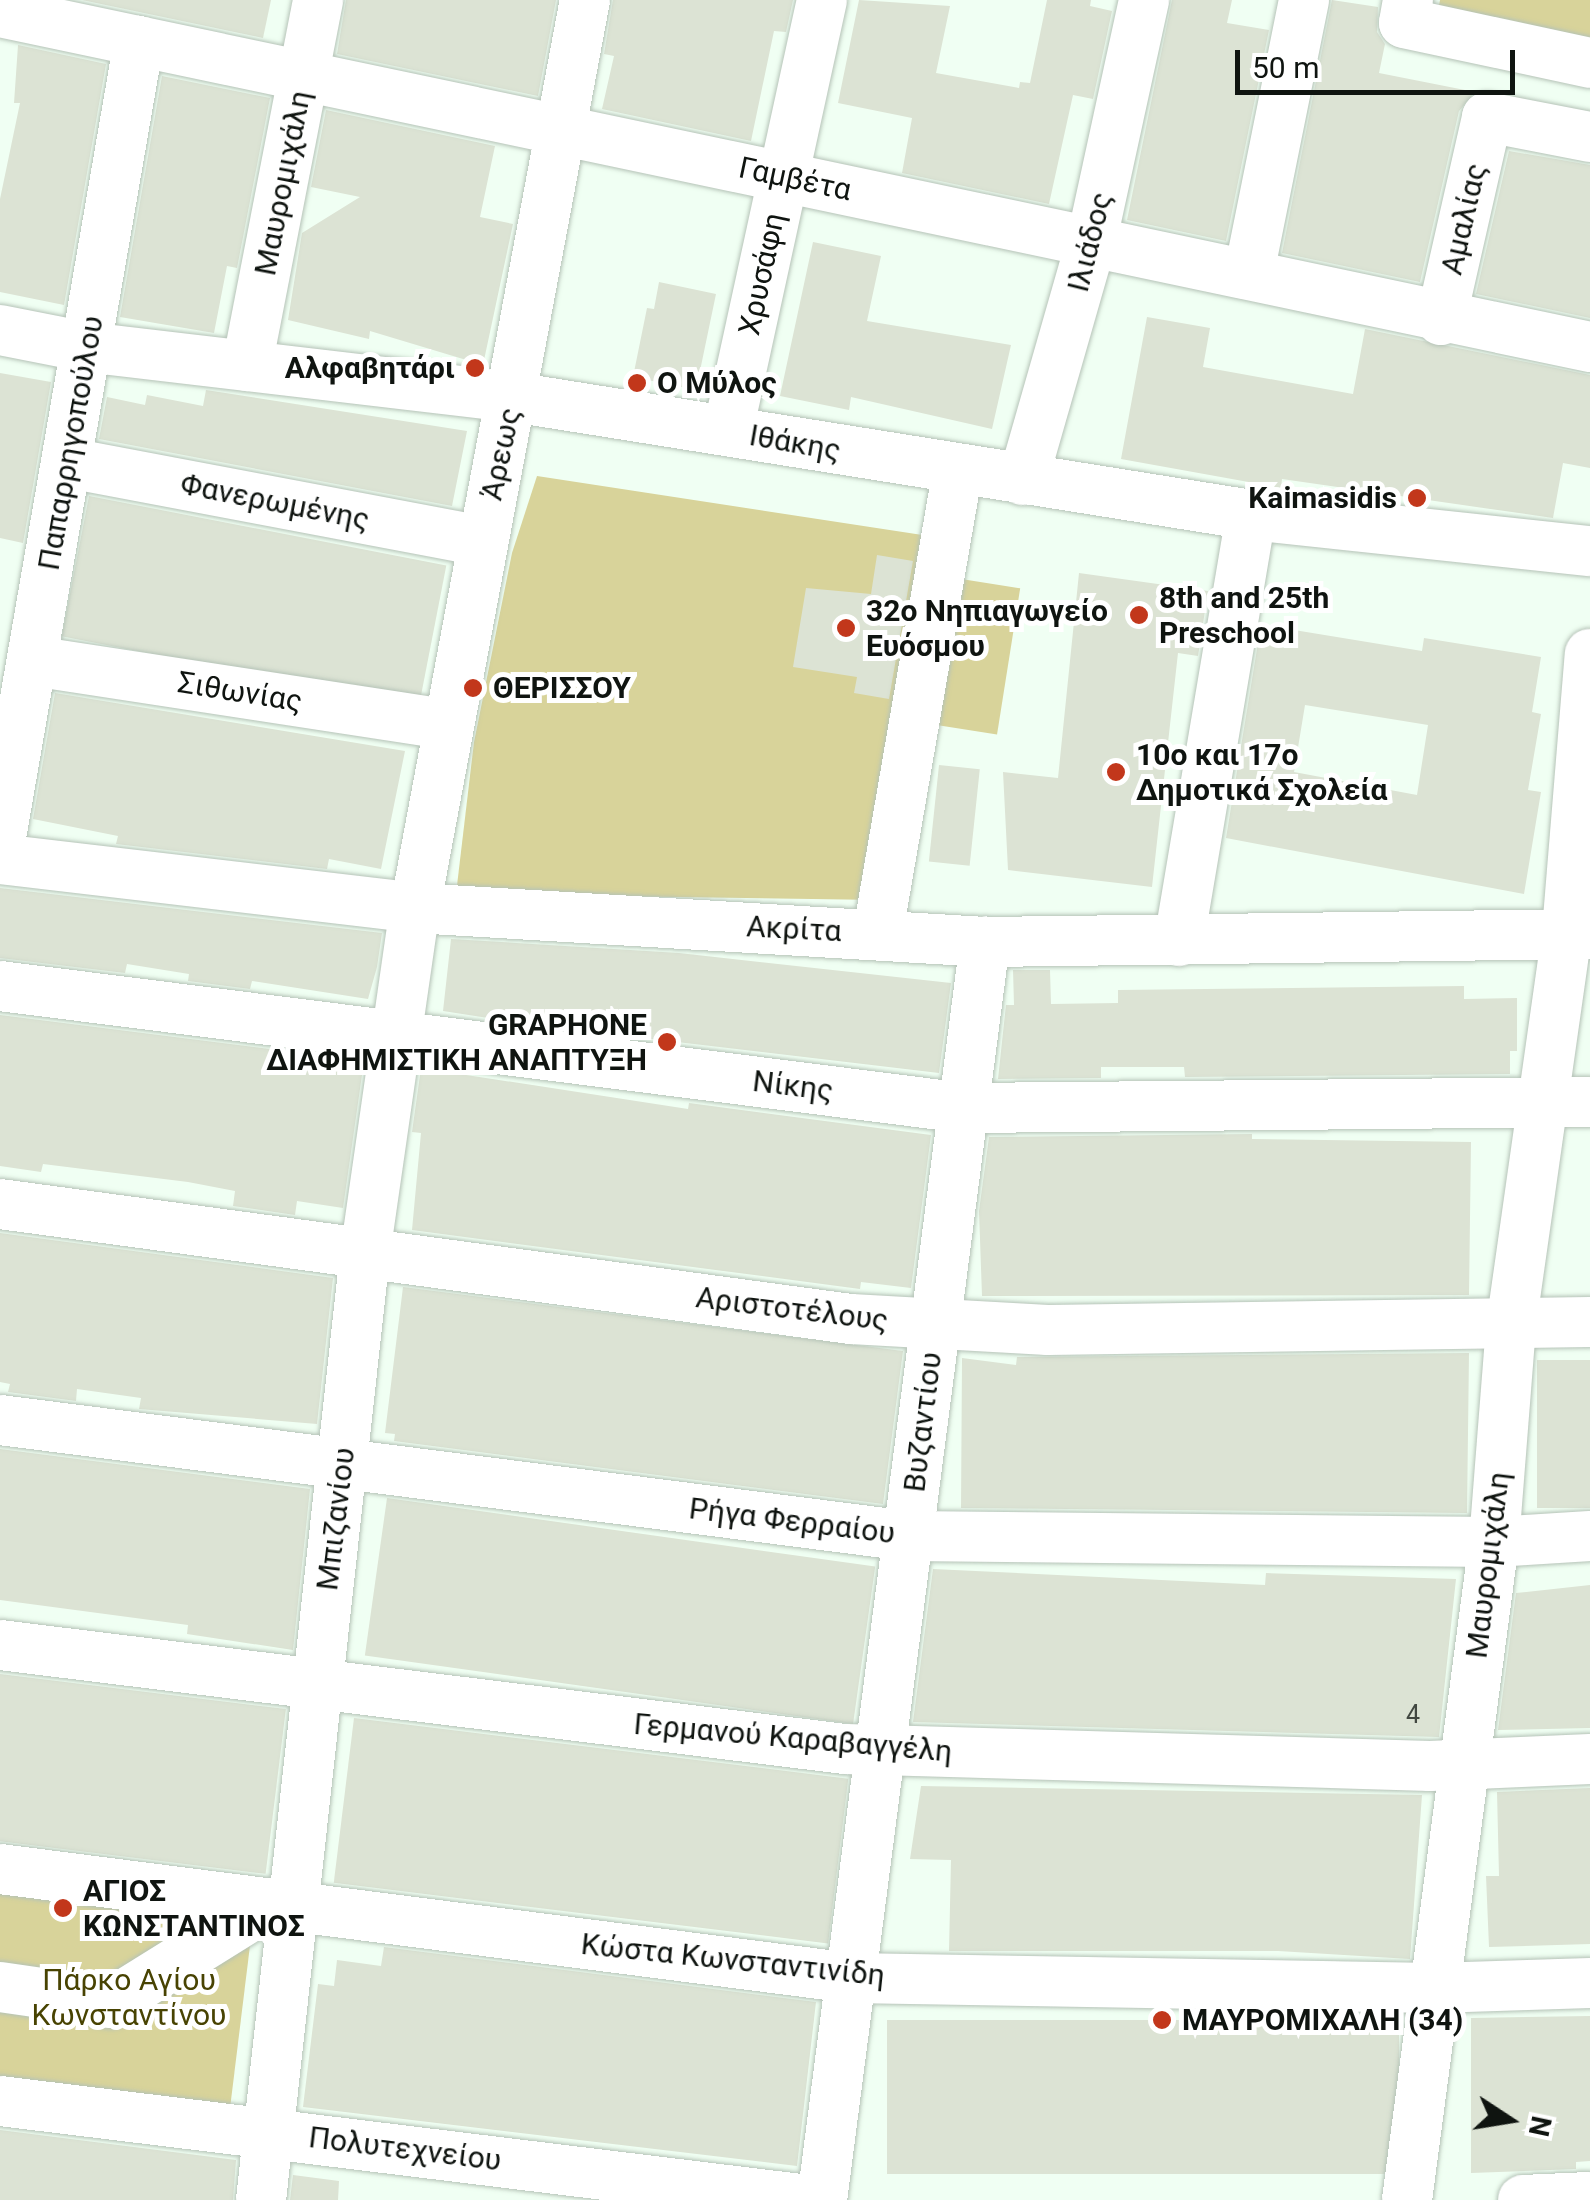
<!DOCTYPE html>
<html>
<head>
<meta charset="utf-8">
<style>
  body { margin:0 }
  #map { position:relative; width:1590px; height:2200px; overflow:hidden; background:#f0fff3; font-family:Roboto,sans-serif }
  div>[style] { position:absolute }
  .green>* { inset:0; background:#d8d39a; transform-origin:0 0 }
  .building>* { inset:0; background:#dce3d4; transform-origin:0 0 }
  .roads { filter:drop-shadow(0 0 2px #b5c3b7) drop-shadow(0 0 2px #b5c3b7) }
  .minor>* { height:50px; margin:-25px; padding:0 25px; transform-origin:25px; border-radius:25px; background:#fff }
  .dots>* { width:28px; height:28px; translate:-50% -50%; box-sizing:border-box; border:5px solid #fff; border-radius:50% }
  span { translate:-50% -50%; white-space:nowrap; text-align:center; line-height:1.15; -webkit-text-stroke:10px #fff; paint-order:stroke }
  .number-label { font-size:25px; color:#424841 }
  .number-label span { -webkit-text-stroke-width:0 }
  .street-label { font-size:30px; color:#0f1410 }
  .poi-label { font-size:30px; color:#0f1410; font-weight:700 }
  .right { translate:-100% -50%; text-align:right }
  .left { translate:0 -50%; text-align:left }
  .park-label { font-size:30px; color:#484302 }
  .north { position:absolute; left:1460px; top:2070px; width:100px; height:100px; -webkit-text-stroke:8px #fff; paint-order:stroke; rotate:102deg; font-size:28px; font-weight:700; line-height:40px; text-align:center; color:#0f1410 }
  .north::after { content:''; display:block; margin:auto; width:35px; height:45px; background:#0f1410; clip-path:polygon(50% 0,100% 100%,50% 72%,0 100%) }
  .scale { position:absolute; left:1235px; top:50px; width:280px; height:45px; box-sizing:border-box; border:5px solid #0f1410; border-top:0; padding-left:12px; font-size:30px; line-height:35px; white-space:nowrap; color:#0f1410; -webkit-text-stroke:8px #fff; paint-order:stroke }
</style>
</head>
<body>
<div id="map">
  <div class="green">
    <i style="clip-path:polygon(1440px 0,1590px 0,1590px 48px,1437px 17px)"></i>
    <i style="clip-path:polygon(537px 476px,942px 538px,879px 900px,456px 894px,474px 742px,512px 553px)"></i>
    <i style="left:955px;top:578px;width:66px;height:148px;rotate:9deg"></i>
    <i style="left:0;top:1881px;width:256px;height:199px;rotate:7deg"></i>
  </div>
  <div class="building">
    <i style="clip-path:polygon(82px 0,271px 0,263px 38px)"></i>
    <i style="clip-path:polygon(346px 0,556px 0,538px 96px,337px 54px)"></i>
    <i style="clip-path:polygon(613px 0,793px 0,786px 32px,774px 31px,751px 141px,602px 109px,614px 56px,604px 54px)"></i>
    <i style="clip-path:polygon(859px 0,950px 6px,936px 73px,1019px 88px,1020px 82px,1030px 83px,1047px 0,1091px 0,1090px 6px,1112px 11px,1093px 99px,1073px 95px,1049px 204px,902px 173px,912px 118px,838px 103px)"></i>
    <i style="clip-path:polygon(1172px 0,1232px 0,1227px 23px,1269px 30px,1226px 241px,1127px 220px)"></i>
    <i style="clip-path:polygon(1332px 0,1378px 7px,1377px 32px,1385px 44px,1379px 73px,1475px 92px,1459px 111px,1420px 282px,1282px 253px)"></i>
    <i style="clip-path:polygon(18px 45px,106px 64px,64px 305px,0 292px,0 199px,20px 103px,14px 103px)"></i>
    <i style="clip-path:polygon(162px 76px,270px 98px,237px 268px,227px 266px,214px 333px,120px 317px)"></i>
    <i style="clip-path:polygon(326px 110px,495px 146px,480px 217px,513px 224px,483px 365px,370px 331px,369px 339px,288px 320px,302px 233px,360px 197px,311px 187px)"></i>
    <i style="clip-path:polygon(1509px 151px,1590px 165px,1590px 318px,1476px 294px)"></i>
    <i style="clip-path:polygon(813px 242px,881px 256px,867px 321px,1011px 345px,992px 429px,851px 397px,849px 410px,780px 396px)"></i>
    <i style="clip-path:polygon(659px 282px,716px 294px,696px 390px,633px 377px,647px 308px,654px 309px)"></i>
    <i style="clip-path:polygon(1147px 317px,1210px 328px,1203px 367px,1353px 394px,1365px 329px,1590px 375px,1590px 468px,1563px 463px,1553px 518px,1282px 479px,1281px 488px,1121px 459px)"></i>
    <i style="clip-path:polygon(0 373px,51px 382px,23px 543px,0 538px)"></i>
    <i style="clip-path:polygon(206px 390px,467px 431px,452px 506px,99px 439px,107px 397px,145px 405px,147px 395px,203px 406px)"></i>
    <i style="left:89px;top:496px;width:364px;height:143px;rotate:11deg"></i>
    <i style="clip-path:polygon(877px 555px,913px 561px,889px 699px,854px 693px,857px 677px,793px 667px,806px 588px,871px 594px)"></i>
    <i style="clip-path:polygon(1079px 573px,1208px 591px,1198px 656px,1178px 653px,1152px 887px,1008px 870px,1003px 772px,1058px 778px)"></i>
    <i style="clip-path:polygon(evenodd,1288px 629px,1422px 651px,1424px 638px,1541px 657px,1532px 712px,1541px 714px,1528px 790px,1541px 792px,1524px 894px,1226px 838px,1258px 643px,1286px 648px,1288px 629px,1305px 705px,1428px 725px,1417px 795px,1294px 772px,1305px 705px)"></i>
    <i style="clip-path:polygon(55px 693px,405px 751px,381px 869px,329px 859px,327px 869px,116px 844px,118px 836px,33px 819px)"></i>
    <i style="left:939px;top:765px;width:41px;height:97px;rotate:6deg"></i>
    <i style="clip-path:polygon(0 888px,382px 933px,377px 967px,368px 999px,252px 981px,250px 989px,188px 981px,189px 974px,127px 964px,125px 973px,0 958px)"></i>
    <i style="clip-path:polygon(451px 939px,679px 953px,951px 983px,939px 1073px,567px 1029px,568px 1019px,502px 1012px,501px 1020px,443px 1011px)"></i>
    <i style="clip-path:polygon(1013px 970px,1050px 970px,1051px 1004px,1118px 1003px,1118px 990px,1464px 986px,1464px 999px,1517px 998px,1517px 1051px,1510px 1051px,1510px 1074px,1185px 1077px,1184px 1067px,1101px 1067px,1101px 1078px,998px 1079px,1006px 1005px,1014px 1005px)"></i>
    <i style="clip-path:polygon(0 1015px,364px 1061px,343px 1208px,297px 1201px,295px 1215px,233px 1206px,235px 1191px,188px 1182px,43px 1164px,41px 1172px,0 1166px)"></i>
    <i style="clip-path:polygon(421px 1068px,688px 1109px,689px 1103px,931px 1135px,911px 1288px,861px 1282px,860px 1289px,412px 1230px,421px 1133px,412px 1132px)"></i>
    <i style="clip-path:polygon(1252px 1134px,1252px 1139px,1471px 1142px,1469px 1295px,982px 1296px,979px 1211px,989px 1137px)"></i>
    <i style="clip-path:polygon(0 1233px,333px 1278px,317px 1424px,139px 1409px,141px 1398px,77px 1389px,76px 1401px,8px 1392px,10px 1384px,0 1382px)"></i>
    <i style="clip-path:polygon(403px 1287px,903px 1351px,883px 1504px,394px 1441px,395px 1434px,385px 1433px)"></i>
    <i style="clip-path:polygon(1469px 1353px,1467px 1513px,961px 1508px,962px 1358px,1016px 1365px,1017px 1357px)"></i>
    <i style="left:1590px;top:1360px;width:148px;height:53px;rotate:90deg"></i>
    <i style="clip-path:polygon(0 1449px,310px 1489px,293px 1650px,187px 1634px,188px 1625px,0 1600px)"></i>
    <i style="left:387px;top:1498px;width:493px;height:159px;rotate:8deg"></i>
    <i style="clip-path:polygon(933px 1569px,1265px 1585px,1266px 1573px,1456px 1579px,1439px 1737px,913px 1722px)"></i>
    <i style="clip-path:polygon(1590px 1585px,1590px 1728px,1498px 1730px,1516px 1593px)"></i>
    <i style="left:0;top:1674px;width:288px;height:166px;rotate:7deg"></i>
    <i style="left:354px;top:1718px;width:498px;height:166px;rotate:7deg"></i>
    <i style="clip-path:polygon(921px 1786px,1422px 1795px,1410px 1959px,1278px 1951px,949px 1951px,951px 1860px,910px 1859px)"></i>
    <i style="clip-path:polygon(1590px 1788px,1590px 1944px,1489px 1947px,1486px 1876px,1499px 1876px,1497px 1792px)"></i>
    <i style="clip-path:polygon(384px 1947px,816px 2002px,797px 2166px,303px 2107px,318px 1984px,334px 1986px,337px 1960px,381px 1966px)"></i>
    <i style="clip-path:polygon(1590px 2016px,1590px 2161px,1576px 2162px,1576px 2169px,1471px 2173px,1471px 2018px)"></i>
    <i style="left:887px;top:2020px;width:512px;height:154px"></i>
    <i style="clip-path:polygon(0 2130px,236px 2160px,233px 2200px,0 2200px)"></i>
    <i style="clip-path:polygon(293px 2175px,339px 2181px,338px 2200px,290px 2200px)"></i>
  </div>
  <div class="roads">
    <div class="minor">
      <i style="left:1408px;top:0;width:23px;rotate:100deg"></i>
      <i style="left:1404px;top:23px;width:190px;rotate:12.1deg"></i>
      <i style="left:0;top:12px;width:1625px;rotate:11.9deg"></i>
      <i style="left:1249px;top:273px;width:278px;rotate:-78.6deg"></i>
      <i style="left:1441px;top:320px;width:208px;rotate:-77.2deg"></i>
      <i style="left:1487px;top:117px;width:105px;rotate:11deg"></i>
      <i style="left:0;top:330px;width:88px;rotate:11.2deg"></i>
      <i style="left:86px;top:347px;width:430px;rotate:6.7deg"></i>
      <i style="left:513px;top:397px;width:747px;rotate:9.08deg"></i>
      <i style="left:1251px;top:515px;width:341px;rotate:6.1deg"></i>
      <i style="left:247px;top:366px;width:373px;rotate:-79deg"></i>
      <i style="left:728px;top:431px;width:441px;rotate:-77.7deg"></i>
      <i style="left:69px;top:463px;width:420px;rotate:10.7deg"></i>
      <i style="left:1023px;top:480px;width:251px;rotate:-74deg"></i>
      <i style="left:1092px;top:239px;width:245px;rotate:-77.7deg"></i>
      <i style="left:33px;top:661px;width:418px;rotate:8.7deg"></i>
      <i style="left:0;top:843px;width:814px;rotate:-80.17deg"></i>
      <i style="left:0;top:859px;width:418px;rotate:6.7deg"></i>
      <i style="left:415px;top:908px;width:571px;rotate:3.41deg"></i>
      <i style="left:985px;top:942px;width:605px;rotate:-0.76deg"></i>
      <i style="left:878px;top:932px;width:469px;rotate:-80.2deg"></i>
      <i style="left:1179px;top:941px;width:432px;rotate:-80.4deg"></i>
      <i style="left:0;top:986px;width:972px;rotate:7.21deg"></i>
      <i style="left:964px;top:1108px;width:626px;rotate:-0.55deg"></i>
      <i style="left:0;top:1204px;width:859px;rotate:7.7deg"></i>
      <i style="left:851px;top:1319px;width:197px;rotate:3.2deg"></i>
      <i style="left:1048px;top:1330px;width:542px;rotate:-0.85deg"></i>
      <i style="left:0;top:1420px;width:915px;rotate:7.28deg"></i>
      <i style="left:908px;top:1536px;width:586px;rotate:0.59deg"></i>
      <i style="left:1494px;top:1542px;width:96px;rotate:-3.6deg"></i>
      <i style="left:0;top:1645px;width:851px;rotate:7.02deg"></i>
      <i style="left:845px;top:1749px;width:585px;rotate:1.66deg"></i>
      <i style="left:1430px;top:1766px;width:160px;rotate:-2.5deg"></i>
      <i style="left:0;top:1869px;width:858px;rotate:7.3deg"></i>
      <i style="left:851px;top:1978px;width:583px;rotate:0.98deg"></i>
      <i style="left:1434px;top:1988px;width:156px;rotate:-1.8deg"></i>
      <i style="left:0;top:1987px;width:112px;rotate:8.2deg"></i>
      <i style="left:111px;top:2003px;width:168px;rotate:-31.9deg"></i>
      <i style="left:254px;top:1914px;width:31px;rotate:-11deg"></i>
      <i style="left:0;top:2101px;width:815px;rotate:6.98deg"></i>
      <i style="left:261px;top:2200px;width:952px;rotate:-83.73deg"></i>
      <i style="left:365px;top:1254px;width:350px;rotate:-81.8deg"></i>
      <i style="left:415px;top:908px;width:924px;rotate:-79.4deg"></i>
      <i style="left:822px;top:2200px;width:1269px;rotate:-82.62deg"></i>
      <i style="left:1407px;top:2200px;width:664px;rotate:-82.47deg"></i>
      <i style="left:1494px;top:1542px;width:217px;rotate:-85.5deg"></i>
      <i style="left:1511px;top:1326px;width:399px;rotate:-81.9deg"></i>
      <i style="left:1567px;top:931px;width:278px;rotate:-85.3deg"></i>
      <i style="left:1523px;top:2200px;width:67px;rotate:-2.6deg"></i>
    </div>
  </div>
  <div class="dots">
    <i style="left:475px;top:368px;background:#c2371b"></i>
    <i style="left:637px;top:383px;background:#c2371b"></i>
    <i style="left:1417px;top:498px;background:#c2371b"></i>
    <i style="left:1139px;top:615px;background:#c2371b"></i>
    <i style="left:846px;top:628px;background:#c2371b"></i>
    <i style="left:473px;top:688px;background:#c2371b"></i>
    <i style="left:1116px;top:772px;background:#c2371b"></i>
    <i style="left:667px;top:1042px;background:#c2371b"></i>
    <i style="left:63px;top:1908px;background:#c2371b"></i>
    <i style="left:1162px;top:2020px;background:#c2371b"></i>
  </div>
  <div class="number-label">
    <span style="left:1413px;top:1715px">4</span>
  </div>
  <div class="street-label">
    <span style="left:795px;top:179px;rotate:12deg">Γαμβέτα</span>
    <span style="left:283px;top:183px;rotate:-79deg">Μαυρομιχάλη</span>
    <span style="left:1464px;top:219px;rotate:-77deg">Αμαλίας</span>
    <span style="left:1090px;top:242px;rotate:-76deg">Ιλιάδος</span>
    <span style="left:762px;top:274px;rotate:-78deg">Χρυσάφη</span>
    <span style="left:71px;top:443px;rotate:-80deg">Παπαρρηγοπούλου</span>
    <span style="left:795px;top:443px;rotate:10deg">Ιθάκης</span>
    <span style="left:501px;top:454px;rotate:-78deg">Άρεως</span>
    <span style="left:275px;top:502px;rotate:11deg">Φανερωμένης</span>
    <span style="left:240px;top:692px;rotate:9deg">Σιθωνίας</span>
    <span style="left:794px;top:929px;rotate:3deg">Ακρίτα</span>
    <span style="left:793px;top:1086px;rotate:7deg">Νίκης</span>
    <span style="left:792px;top:1309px;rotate:7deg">Αριστοτέλους</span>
    <span style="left:923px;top:1422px;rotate:-83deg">Βυζαντίου</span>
    <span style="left:336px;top:1519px;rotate:-83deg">Μπιζανίου</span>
    <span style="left:792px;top:1521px;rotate:7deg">Ρήγα Φερραίου</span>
    <span style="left:1488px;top:1565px;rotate:-83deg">Μαυρομιχάλη</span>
    <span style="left:793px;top:1738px;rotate:5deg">Γερμανού Καραβαγγέλη</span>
    <span style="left:733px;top:1960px;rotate:6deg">Κώστα Κωνσταντινίδη</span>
    <span style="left:405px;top:2149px;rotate:7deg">Πολυτεχνείου</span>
  </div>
  <div class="poi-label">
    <span class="right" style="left:455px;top:368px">Αλφαβητάρι</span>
    <span class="left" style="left:657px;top:383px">Ο Μύλος</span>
    <span class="right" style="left:1397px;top:498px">Kaimasidis</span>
    <span class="left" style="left:1159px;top:615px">8th and 25th<br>Preschool</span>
    <span class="left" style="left:866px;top:628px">32ο Νηπιαγωγείο<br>Ευόσμου</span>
    <span class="left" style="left:493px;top:688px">ΘΕΡΙΣΣΟΥ</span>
    <span class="left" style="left:1136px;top:772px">10ο και 17ο<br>Δημοτικά Σχολεία</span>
    <span class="right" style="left:647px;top:1042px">GRAPHONE<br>ΔΙΑΦΗΜΙΣΤΙΚΗ ΑΝΑΠΤΥΞΗ</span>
    <span class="left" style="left:83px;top:1908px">ΑΓΙΟΣ<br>ΚΩΝΣΤΑΝΤΙΝΟΣ</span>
    <span class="left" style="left:1182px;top:2020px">ΜΑΥΡΟΜΙΧΑΛΗ (34)</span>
  </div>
  <div class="park-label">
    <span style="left:129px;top:1997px">Πάρκο Αγίου<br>Κωνσταντίνου</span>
  </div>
  <div class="north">N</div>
  <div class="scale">50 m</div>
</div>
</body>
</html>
